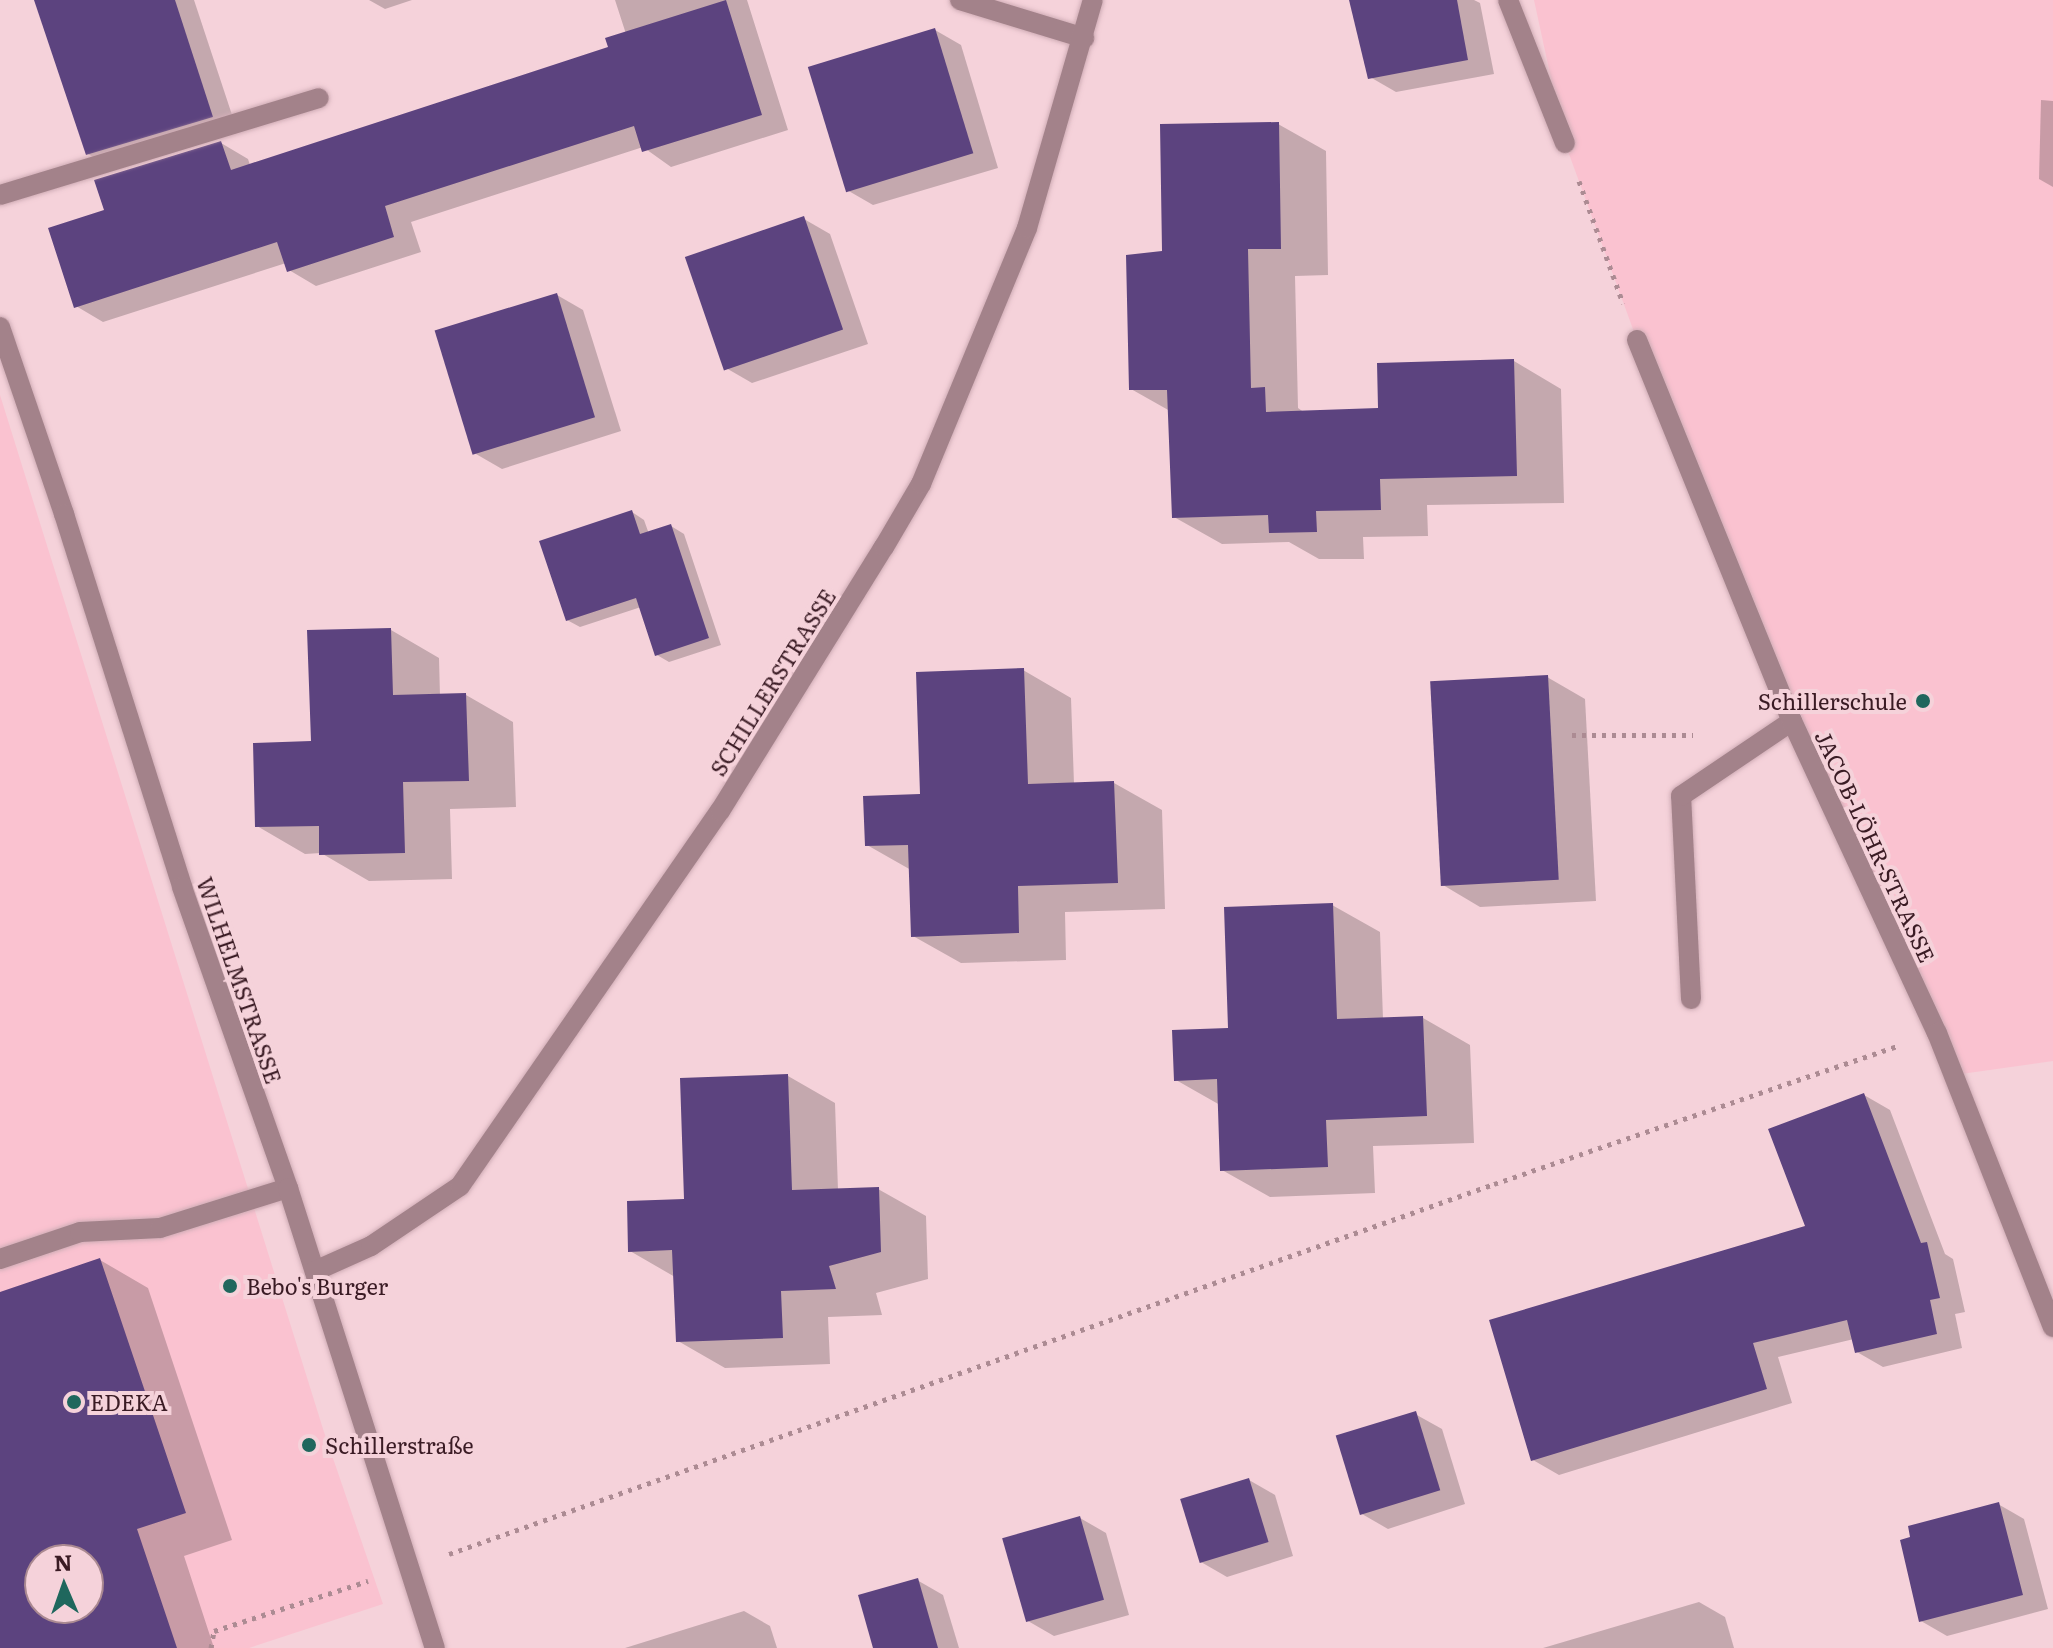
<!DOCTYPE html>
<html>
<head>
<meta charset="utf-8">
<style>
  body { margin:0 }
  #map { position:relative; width:2053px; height:1648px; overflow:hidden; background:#f5d2da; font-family:Literata,serif }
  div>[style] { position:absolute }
  .built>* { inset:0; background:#fac2d0 }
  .shadow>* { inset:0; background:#0003 }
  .building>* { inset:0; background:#5c437f; transform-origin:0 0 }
  .path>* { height:5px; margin-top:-2.5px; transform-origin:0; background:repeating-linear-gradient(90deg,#ac8b93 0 4px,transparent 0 10px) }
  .roads { filter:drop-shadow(0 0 2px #d0adb6) drop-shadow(0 0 2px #d0adb6) }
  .lane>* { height:20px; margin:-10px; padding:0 10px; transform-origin:10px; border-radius:10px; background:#a3828a }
  .street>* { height:20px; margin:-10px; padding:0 10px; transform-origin:10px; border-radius:10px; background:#a3828a }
  .dots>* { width:22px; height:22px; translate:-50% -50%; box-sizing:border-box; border:4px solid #f5d2da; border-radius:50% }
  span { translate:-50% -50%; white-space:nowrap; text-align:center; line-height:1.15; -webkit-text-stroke:8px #f5d2da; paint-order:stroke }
  .street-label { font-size:22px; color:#3a1b24 }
  .poi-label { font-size:22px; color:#3a1b24 }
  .right { translate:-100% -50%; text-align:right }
  .left { translate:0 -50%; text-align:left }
  .north { position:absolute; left:24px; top:1544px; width:80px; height:80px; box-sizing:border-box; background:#f5d2da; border:2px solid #aa8991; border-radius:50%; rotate:358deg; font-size:22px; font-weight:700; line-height:32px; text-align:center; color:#3a1b24 }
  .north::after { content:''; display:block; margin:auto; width:28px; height:36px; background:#1f675d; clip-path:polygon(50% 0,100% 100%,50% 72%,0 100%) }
</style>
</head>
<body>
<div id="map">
  <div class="built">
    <i style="clip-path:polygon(1534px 0,2053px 0,2053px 1061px,1954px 1075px,1637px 340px,1565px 143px)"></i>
    <i style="clip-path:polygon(evenodd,0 395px,324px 1432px,383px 1604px,249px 1648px,0 1648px,0 395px,40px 1560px,88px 1560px,88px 1608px,40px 1608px,40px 1560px)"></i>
  </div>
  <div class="shadow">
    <i style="clip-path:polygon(37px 0,194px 0,237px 130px,112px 168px,88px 154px)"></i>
    <i style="clip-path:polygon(369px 0,412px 0,385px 9px)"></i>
    <i style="clip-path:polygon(615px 0,747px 0,788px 130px,671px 167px,643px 147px,411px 222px,421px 252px,316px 286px,289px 270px,286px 263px,103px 322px,76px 306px,106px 212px,221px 143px,248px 159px,250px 165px,611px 48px,626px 34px)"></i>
    <i style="clip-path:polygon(1351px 0,1474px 0,1480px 3px,1494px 74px,1396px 92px,1370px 77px)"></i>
    <i style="clip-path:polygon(935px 30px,961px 45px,998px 168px,873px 205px,847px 190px)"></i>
    <i style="clip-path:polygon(2041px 100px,2053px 101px,2053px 187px,2039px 179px)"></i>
    <i style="clip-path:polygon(1278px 124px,1326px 151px,1328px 275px,1295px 276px,1298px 408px,1305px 413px,1380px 410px,1514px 361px,1561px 389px,1564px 503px,1427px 505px,1428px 536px,1363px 537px,1364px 559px,1319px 559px,1289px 542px,1222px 544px,1174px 517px,1170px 411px,1131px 389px,1164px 253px)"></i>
    <i style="clip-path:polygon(804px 219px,830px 234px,868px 344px,752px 383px,726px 368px)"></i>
    <i style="clip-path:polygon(557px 295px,583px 310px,621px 431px,502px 469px,476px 454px)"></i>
    <i style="clip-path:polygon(632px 512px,644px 520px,649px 534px,671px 526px,684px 534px,721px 645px,669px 662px,657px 655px,641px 607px,580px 627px,567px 620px)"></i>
    <i style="clip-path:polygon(391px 630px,439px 658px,440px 696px,466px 695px,513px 722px,516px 807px,450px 809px,452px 879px,369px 881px,321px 853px,305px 854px,257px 826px)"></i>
    <i style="clip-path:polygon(1023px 670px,1071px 698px,1074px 784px,1114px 783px,1162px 810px,1165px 909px,1065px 912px,1066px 960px,961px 963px,913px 936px,911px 870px,867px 845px,922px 796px)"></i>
    <i style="clip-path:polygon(1547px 677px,1585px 699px,1596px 901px,1480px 907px,1443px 885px)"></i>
    <i style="clip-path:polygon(1332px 905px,1380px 932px,1383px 1019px,1423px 1018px,1470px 1045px,1474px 1143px,1373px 1146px,1375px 1193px,1270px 1197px,1222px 1170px,1220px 1105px,1176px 1080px,1230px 1030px)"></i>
    <i style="clip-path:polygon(788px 1076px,835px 1103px,838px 1190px,878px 1189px,926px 1216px,928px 1279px,876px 1293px,882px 1315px,828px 1317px,830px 1364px,725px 1368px,678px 1341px,675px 1277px,630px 1251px,686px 1201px)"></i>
    <i style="clip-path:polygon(1864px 1095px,1890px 1110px,1945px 1254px,1953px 1259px,1965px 1312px,1955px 1314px,1962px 1348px,1883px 1367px,1857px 1352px,1854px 1339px,1778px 1357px,1792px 1403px,1559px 1475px,1533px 1460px,1808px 1227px)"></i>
    <i style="clip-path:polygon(evenodd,100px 1260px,148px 1288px,232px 1540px,184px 1556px,214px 1648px,0 1648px,0 1294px,100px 1260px,40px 1560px,88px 1560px,88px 1608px,40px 1608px,40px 1560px)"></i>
    <i style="clip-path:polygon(1415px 1414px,1442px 1429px,1465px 1504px,1388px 1529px,1362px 1514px)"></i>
    <i style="clip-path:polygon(1249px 1480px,1275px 1495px,1293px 1556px,1227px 1577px,1201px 1562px)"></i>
    <i style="clip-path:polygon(1998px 1504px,2024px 1519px,2048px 1609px,1947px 1636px,1921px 1621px)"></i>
    <i style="clip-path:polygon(1080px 1518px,1106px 1533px,1129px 1615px,1054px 1636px,1028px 1621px)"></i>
    <i style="clip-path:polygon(917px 1580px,943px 1595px,959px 1648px,875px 1648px)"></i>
    <i style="clip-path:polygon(1699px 1602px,1725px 1617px,1734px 1648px,1543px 1648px)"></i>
    <i style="clip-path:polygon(744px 1611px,770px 1626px,777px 1648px,625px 1648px)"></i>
  </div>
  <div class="building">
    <i style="clip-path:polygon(34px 0,175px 0,213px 117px,86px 155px)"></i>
    <i style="clip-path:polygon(726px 0,762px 115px,642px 152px,634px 126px,385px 206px,394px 237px,287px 272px,277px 242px,74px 308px,48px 228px,104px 210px,94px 180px,221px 141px,231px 170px,608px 47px,605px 38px)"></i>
    <i style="clip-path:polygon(1349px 0,1457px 0,1468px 60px,1368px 79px)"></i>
    <i style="left:935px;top:28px;width:131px;height:133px;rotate:73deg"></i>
    <i style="clip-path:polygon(1279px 122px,1281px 249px,1248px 249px,1251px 388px,1265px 387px,1266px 412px,1378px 408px,1377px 363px,1514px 359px,1517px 476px,1380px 479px,1381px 510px,1316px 511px,1317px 532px,1269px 533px,1268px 515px,1172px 518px,1167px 390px,1129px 390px,1126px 255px,1162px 251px,1160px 124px)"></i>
    <i style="left:804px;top:216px;width:120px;height:126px;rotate:71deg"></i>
    <i style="left:557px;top:293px;width:130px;height:128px;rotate:73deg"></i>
    <i style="clip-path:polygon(632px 510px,640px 534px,671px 524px,709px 638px,655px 656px,636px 598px,566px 621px,539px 541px)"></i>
    <i style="clip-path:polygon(391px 628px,393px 695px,466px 693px,469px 781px,403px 782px,405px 853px,319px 855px,319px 826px,255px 827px,253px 743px,311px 741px,307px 630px)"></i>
    <i style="clip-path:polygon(1024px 668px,1028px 784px,1114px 781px,1118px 883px,1018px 886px,1019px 933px,911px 937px,908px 845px,865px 846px,863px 796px,920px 794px,916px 672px)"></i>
    <i style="left:1548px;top:675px;width:205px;height:118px;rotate:87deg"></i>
    <i style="clip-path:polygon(1333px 903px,1337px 1019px,1423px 1016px,1427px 1116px,1326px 1120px,1328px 1167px,1220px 1171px,1217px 1079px,1174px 1081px,1172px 1030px,1228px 1028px,1224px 907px)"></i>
    <i style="clip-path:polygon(788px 1074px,792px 1190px,879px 1187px,881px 1252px,829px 1266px,836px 1289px,781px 1291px,783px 1338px,676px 1342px,672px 1250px,628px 1252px,627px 1201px,684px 1199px,680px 1078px)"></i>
    <i style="clip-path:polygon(1864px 1093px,1921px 1243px,1927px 1242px,1940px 1298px,1930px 1300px,1937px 1334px,1855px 1353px,1847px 1320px,1753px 1343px,1767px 1389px,1531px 1461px,1489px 1320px,1805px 1226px,1768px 1129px)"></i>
    <i style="clip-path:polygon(evenodd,100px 1258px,186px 1513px,137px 1529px,177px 1648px,0 1648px,0 1292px,100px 1258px,40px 1560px,88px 1560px,88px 1608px,40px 1608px,40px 1560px)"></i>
    <i style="left:1416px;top:1411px;width:83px;height:84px;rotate:73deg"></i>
    <i style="left:1249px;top:1478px;width:67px;height:72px;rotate:73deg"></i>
    <i style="clip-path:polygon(1999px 1502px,2023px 1595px,1919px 1622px,1900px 1540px,1910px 1537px,1908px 1526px)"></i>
    <i style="left:1080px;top:1516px;width:87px;height:81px;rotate:74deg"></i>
    <i style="clip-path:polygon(918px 1578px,938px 1648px,873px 1648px,858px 1595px)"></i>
  </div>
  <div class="path">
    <i style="left:1579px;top:181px;width:130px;rotate:70.2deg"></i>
    <i style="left:1572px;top:735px;width:121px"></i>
    <i style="left:449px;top:1554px;width:1109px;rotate:-19.5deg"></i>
    <i style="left:1494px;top:1184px;width:426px;rotate:-18.9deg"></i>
    <i style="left:211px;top:1648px;width:17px;rotate:-80deg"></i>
    <i style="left:214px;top:1631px;width:162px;rotate:-18deg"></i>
  </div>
  <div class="roads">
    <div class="lane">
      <i style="left:960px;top:0;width:130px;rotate:17deg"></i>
      <i style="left:1508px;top:0;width:154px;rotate:68.3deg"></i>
      <i style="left:0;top:195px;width:333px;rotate:-16.9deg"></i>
      <i style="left:1691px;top:999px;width:203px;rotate:-92.8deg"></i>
      <i style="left:1681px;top:796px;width:134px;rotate:-34deg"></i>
      <i style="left:0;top:1259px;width:84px;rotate:-18.6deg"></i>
      <i style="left:80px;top:1232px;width:80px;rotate:-2.9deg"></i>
      <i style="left:160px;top:1228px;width:134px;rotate:-17.4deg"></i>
    </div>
    <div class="street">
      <i style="left:0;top:327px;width:198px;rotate:71.1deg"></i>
      <i style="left:64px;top:514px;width:391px;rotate:72.4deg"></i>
      <i style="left:182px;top:887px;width:319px;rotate:70.6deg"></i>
      <i style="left:288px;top:1188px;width:483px;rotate:72.3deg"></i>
      <i style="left:1637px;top:340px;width:411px;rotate:67.9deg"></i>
      <i style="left:1792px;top:721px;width:344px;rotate:65.1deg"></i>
      <i style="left:1937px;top:1033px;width:316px;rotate:68.5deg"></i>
      <i style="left:315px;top:1271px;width:61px;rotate:-24.1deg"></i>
      <i style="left:371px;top:1246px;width:107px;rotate:-34deg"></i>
      <i style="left:460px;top:1186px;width:456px;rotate:-55.3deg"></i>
      <i style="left:720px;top:811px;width:311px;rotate:-58.2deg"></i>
      <i style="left:884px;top:547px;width:73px;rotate:-59.6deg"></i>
      <i style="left:921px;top:484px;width:277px;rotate:-67.5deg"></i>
      <i style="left:1027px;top:228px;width:237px;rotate:-73.9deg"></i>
    </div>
  </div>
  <div class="dots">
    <i style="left:1923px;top:701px;background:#1f675d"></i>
    <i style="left:230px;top:1286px;background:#1f675d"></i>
    <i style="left:74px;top:1402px;background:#1f675d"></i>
    <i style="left:309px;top:1445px;background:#1f675d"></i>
  </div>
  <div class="street-label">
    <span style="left:772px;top:682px;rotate:-58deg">SCHILLERSTRASSE</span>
    <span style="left:1876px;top:846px;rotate:65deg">JACOB-LÖHR-STRASSE</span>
    <span style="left:240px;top:980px;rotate:71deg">WILHELMSTRASSE</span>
  </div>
  <div class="poi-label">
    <span class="right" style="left:1907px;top:701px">Schillerschule</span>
    <span class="left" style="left:246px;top:1286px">Bebo's Burger</span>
    <span class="left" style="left:90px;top:1402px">EDEKA</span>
    <span class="left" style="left:325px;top:1445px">Schillerstraße</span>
  </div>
  <div class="north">N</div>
</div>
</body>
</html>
